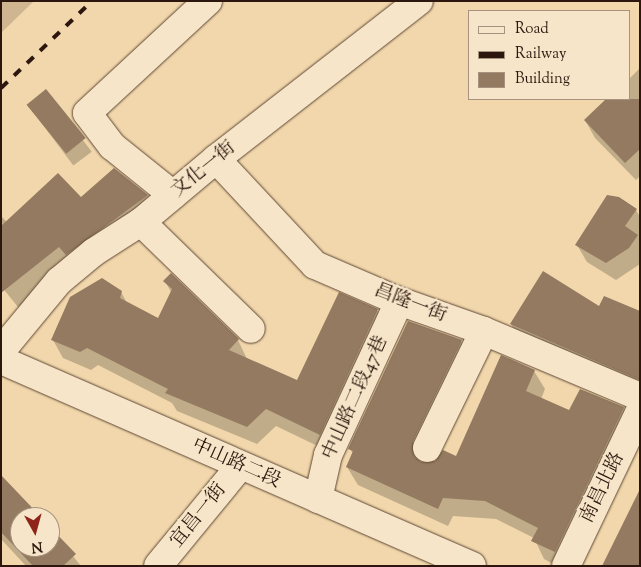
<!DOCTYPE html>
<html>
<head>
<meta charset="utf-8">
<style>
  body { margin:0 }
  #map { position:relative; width:641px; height:567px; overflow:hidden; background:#f1d7ab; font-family:"Sorts Mill Goudy","Noto Serif TC",serif }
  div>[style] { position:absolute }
  .green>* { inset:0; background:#d0b690 }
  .shadow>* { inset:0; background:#0003; transform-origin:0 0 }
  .building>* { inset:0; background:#937a60; transform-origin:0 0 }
  .roads { filter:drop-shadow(0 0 1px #5e4635) drop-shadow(0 0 1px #5e4635) }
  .minor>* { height:28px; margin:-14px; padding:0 14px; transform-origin:14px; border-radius:14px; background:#f6e5c8 }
  .rail>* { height:4px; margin-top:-2px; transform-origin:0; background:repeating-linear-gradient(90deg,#2d160e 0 9px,transparent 0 18px) }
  span { translate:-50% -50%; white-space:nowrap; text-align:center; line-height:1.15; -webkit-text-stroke:4.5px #f6e5c8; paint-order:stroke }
  .street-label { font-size:19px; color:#2d160e }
  .frame { position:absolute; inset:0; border:2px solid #2d160e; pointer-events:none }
  .legend { position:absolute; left:468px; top:10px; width:162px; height:90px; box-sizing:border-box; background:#f6e5c8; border:1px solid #a6927e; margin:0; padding:6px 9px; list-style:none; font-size:15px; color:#2d160e }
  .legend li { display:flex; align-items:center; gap:10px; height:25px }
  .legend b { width:25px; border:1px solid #a6927e }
  .north { position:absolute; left:10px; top:507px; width:50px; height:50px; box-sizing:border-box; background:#f6e5c8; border:1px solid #a6927e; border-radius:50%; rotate:173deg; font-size:14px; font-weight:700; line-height:20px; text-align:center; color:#2d160e }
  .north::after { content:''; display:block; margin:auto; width:18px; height:22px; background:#8f2418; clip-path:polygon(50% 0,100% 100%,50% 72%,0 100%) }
</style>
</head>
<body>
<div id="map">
  <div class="green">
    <i style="clip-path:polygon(1px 1px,34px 1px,1px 33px)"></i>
  </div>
  <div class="shadow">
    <i style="clip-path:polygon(640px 68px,640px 176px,636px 180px,595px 138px,585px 120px,608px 99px,630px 99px,630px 78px)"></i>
    <i style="left:46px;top:91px;width:76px;height:23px;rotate:53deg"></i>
    <i style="clip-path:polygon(114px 169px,148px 196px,158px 215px,70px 265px,18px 307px,1px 286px,1px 216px,7px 222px,81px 199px)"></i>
    <i style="clip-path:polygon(636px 210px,640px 217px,640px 264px,616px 280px,587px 262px,577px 245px)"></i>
    <i style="clip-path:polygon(171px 274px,238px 340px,247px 359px,297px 381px,339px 294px,377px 310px,388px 328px,330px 452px,276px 426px,257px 444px,177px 411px,172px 403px,98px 365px,91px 370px,63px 358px,53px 340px,121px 292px,127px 303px,159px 320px,171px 292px,165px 281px)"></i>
    <i style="clip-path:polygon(600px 308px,640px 312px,640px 391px,521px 342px,511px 324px)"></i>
    <i style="clip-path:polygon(461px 341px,472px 359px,423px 463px,456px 457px,534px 371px,545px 389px,541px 399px,570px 411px,581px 390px,624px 408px,634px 427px,557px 566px,544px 559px,534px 538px,496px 519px,453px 516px,448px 526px,358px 485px,347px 467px,353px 454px,350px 449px)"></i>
    <i style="clip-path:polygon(1px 477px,39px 517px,20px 517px,20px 547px,50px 547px,50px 528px,81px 566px,26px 566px,1px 539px)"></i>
  </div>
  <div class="building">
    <i style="left:46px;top:89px;width:63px;height:25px;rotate:51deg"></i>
    <i style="clip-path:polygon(606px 99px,640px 99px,640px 149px,625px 163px,584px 120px)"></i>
    <i style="clip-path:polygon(114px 168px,148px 195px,66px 255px,59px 247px,1px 293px,1px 226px,58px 173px,81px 197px)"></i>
    <i style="clip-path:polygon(607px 195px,619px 197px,637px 209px,625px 226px,638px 235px,629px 248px,606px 263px,575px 245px)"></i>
    <i style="clip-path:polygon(543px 271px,599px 306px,604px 296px,640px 311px,640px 380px,510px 324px)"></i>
    <i style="clip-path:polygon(171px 273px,239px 339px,229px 350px,297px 380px,339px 292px,378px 309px,320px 435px,266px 409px,247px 427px,165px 393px,168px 389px,87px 348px,80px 352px,51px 340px,70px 297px,102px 278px,122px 291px,120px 298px,158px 318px,172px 289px,163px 281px)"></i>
    <i style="clip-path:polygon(408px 321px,462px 340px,413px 441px,414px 456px,421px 462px,435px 461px,443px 450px,456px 456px,501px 355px,535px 370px,526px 391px,569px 410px,580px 389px,624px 407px,555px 552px,531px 541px,538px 528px,485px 501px,443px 498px,438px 509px,346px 467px,353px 451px,348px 449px)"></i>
    <i style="clip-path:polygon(1px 475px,41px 517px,20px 517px,20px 547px,50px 547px,50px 527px,76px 554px,63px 566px,33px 566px,1px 532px)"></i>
    <i style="clip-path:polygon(640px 489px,640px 566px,602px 566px)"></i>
  </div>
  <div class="roads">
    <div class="minor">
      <i style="left:216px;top:159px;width:145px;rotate:47deg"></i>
      <i style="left:315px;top:265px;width:88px;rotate:23.4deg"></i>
      <i style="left:396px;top:300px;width:93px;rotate:19.4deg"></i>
      <i style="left:484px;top:331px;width:169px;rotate:22.9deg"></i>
      <i style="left:173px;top:195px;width:78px;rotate:-141.2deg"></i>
      <i style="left:112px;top:146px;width:41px;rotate:-127.1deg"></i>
      <i style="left:87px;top:113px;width:165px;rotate:-42.8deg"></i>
      <i style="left:141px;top:222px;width:153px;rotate:44.2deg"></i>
      <i style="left:1px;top:351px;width:91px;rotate:-50.4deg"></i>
      <i style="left:59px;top:281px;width:45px;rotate:-39.6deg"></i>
      <i style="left:94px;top:252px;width:56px;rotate:-32.6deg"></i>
      <i style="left:141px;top:222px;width:98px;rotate:-40deg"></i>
      <i style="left:216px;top:159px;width:257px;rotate:-37.9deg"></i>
      <i style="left:1px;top:360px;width:514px;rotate:23.62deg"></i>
      <i style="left:427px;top:448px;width:130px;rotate:-64deg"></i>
      <i style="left:318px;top:499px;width:45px;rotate:-77.2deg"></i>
      <i style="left:328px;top:455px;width:169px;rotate:-65.1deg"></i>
      <i style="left:399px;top:302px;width:4px;rotate:-146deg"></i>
      <i style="left:158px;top:566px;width:129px;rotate:-50.6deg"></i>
      <i style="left:566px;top:566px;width:172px;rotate:-64.5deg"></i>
    </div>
  </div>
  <div class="rail">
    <i style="left:1px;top:88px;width:126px;rotate:-43.7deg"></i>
  </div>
  <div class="street-label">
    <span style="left:204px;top:170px;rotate:-39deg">文化一街</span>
    <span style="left:410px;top:304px;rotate:21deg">昌隆一街</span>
    <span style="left:356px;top:398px;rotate:-66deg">中山路二段47巷</span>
    <span style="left:236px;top:464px;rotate:24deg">中山路二段</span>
    <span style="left:603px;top:488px;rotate:-64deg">南昌北路</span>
    <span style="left:199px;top:516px;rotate:-51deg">宜昌一街</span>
  </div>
  <div class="frame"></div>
  <ul class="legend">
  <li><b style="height:6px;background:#f6e5c8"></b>Road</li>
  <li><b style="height:6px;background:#2d160e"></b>Railway</li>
  <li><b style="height:14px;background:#937a60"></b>Building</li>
  </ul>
  <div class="north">N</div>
</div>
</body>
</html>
